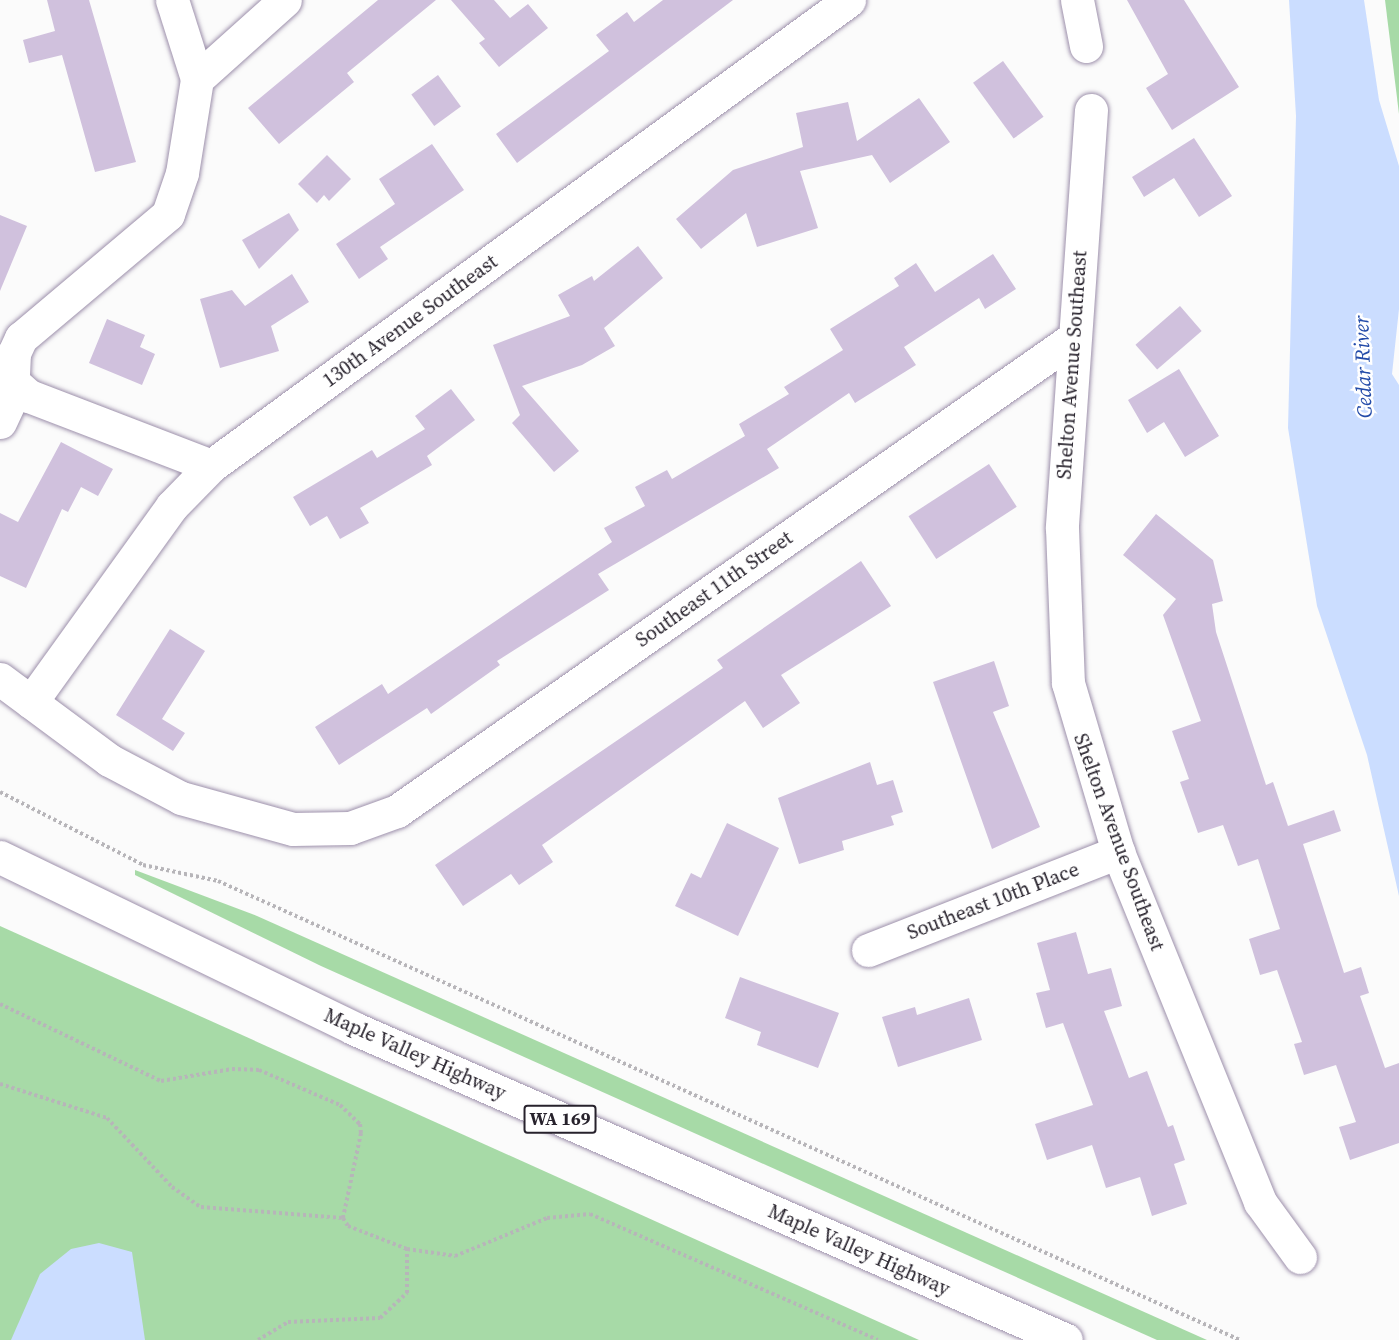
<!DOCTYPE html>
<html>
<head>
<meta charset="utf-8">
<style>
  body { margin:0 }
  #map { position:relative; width:1399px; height:1340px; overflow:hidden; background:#fbfbfb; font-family:"Source Serif 4",serif }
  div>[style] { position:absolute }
  .green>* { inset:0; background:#a7daa7 }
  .water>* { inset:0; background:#cbddff }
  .building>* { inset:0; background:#d0c1dd; transform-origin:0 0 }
  .path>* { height:4px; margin-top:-2px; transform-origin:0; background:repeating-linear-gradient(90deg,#b7b5b9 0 3px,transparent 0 6px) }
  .roads { filter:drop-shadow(0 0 2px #9d90ab) drop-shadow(0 0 2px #9d90ab) }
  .minor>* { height:33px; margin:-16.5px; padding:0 16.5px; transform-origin:16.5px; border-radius:16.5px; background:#fff }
  .primary>* { height:33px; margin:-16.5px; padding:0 16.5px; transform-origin:16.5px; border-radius:16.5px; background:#fff }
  span { translate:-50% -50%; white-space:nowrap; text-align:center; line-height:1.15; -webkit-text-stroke:5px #fff; paint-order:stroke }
  .shield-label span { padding:2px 4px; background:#fff; border:2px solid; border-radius:4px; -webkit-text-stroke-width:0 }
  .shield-label { font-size:18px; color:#27222c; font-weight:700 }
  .street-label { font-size:20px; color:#27222c }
  .water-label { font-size:21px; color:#244ca9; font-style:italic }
</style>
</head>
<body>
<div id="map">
  <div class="green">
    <i style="clip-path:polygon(1385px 0,1399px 0,1399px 114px)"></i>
    <i style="clip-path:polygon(135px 870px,257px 916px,1207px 1340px,1157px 1340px,321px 966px,135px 875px)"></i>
    <i style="clip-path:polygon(0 926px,919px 1340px,0 1340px)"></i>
  </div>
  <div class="water">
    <i style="clip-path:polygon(1289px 0,1364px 0,1379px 100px,1399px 166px,1399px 309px,1392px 374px,1399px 385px,1399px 896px,1367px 755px,1317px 606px,1288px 428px,1296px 116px)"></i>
    <i style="clip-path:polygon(99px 1243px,132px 1252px,145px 1340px,11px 1340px,40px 1274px,71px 1249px)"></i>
  </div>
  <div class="building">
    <i style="clip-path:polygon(47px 0,89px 0,136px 162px,95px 172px,62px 55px,29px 63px,23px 40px,55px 31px)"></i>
    <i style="clip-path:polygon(378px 0,436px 0,347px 73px,354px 82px,279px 144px,248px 108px)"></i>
    <i style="clip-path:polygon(451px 0,494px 0,510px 18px,528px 4px,548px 28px,499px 67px,479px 43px,485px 39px)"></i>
    <i style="clip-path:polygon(663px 0,733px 0,517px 163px,496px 134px,609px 51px,596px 35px,627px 12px,634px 22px)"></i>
    <i style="clip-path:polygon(1127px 0,1184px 0,1239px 87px,1172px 130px,1146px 88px,1168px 74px)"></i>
    <i style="left:1003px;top:61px;width:69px;height:37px;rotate:54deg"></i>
    <i style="left:438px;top:75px;width:39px;height:33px;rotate:54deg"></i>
    <i style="clip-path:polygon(919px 98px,950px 142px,890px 183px,872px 155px,800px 171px,818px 228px,757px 247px,746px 213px,701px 249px,676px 219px,733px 170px,803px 147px,796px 113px,848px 102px,857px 141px)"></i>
    <i style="clip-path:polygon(1194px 138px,1232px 196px,1199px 217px,1174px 178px,1144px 197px,1132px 177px)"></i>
    <i style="clip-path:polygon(432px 144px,464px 190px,380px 247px,388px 259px,359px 279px,336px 244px,395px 204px,379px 179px)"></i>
    <i style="clip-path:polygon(327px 155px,351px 179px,329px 201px,324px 195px,317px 203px,298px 184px)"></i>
    <i style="clip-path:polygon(289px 213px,299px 230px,259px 269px,242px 240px)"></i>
    <i style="clip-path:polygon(0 215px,27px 226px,0 291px)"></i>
    <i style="clip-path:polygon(638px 246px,663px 278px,604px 328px,615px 346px,582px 365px,522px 386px,579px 451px,554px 472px,512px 423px,520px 415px,493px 345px,570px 316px,558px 295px,592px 276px,594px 281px)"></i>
    <i style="clip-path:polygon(993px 254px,1016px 289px,985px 309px,979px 298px,904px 347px,916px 365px,855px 403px,849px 393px,767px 449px,779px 468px,598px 574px,609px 590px,497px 661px,500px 665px,431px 714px,427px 708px,339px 765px,315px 727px,382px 684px,388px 694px,612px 542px,604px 528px,645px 506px,635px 487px,667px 470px,672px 479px,745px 436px,739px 424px,789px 394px,784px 387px,843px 350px,830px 329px,899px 286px,894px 278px,916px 263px,935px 292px)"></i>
    <i style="clip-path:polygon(292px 274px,309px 302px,271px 326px,279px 351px,220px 368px,200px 299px,232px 290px,245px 306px)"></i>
    <i style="left:1180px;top:306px;width:33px;height:59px;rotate:49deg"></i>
    <i style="clip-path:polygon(107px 319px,145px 335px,140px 347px,155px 354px,142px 385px,89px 363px)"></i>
    <i style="clip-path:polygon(1179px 369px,1219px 436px,1185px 457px,1164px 422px,1147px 433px,1128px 400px)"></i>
    <i style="clip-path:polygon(451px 389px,475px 420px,427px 456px,432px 465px,360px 508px,369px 523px,340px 539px,327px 516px,310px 526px,293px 497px,372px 450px,377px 458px,425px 429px,415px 416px)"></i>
    <i style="clip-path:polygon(61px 442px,113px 469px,98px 496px,81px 487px,68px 512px,62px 509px,26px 588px,0 576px,0 513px,18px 522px)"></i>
    <i style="left:989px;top:464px;width:51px;height:96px;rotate:57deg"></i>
    <i style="clip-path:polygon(1156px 514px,1213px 560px,1223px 601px,1212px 604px,1216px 632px,1266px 785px,1273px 782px,1288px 826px,1334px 810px,1341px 831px,1303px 844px,1344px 973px,1361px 967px,1369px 993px,1360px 996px,1385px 1068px,1399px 1063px,1399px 1143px,1350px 1160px,1339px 1127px,1356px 1122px,1336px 1065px,1304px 1075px,1294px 1044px,1302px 1042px,1277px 970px,1260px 975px,1249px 939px,1280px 929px,1258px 859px,1238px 866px,1223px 825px,1198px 833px,1180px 782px,1189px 779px,1172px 731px,1201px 721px,1163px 615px,1176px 599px,1123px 555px)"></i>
    <i style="clip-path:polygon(861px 561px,891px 606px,781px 675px,800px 703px,763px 728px,745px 701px,542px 845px,553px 862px,519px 885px,511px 874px,463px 906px,435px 865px,723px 668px,717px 660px)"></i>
    <i style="clip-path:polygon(170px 629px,205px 651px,162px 719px,185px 733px,173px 751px,116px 715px)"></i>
    <i style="clip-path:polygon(994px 661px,1009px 706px,993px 712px,1040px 827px,992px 849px,933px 682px)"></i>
    <i style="clip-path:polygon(870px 762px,877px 785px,893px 780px,903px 812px,891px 816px,894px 825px,842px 841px,844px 850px,799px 864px,778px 798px)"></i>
    <i style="clip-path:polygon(727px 823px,779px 848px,738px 936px,675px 906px,691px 873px,701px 878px)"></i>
    <i style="clip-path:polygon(1076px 932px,1088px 974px,1111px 968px,1122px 1006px,1104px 1011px,1129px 1078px,1147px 1071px,1168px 1127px,1173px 1125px,1185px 1160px,1174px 1164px,1187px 1204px,1152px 1216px,1140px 1177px,1106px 1188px,1092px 1145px,1047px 1160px,1035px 1124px,1093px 1105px,1063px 1023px,1046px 1028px,1036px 993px,1050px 990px,1037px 943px)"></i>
    <i style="clip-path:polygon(740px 977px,839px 1013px,818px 1068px,757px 1045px,761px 1032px,725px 1018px)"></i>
    <i style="clip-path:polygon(969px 998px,982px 1040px,898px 1067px,882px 1017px,915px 1007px,917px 1015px)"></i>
  </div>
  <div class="path">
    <i style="left:0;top:792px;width:161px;rotate:27deg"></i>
    <i style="left:143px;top:865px;width:77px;rotate:12deg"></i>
    <i style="left:218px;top:881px;width:1120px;rotate:24.19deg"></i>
    <i style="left:0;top:1004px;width:178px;rotate:25.6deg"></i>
    <i style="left:161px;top:1081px;width:72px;rotate:-9.6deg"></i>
    <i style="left:232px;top:1069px;width:27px;rotate:2deg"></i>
    <i style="left:259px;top:1070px;width:88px;rotate:23.4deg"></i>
    <i style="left:340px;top:1105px;width:28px;rotate:44deg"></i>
    <i style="left:360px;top:1124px;width:9px;rotate:84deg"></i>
    <i style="left:361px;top:1133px;width:87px;rotate:102deg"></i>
    <i style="left:343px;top:1218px;width:9px;rotate:58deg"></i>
    <i style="left:348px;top:1226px;width:63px;rotate:21.3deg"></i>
    <i style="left:407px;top:1249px;width:49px;rotate:8.3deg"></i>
    <i style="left:455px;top:1256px;width:100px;rotate:-22.4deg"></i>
    <i style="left:547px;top:1218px;width:43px;rotate:-5.3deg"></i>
    <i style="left:590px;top:1214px;width:314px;rotate:23.6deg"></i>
    <i style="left:0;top:1084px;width:112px;rotate:17.6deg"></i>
    <i style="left:107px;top:1118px;width:95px;rotate:46.7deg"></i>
    <i style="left:172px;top:1187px;width:35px;rotate:35deg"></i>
    <i style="left:201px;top:1207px;width:142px;rotate:4.4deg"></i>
    <i style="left:258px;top:1340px;width:35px;rotate:-31deg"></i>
    <i style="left:288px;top:1322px;width:92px;rotate:-2.5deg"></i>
    <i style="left:380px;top:1318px;width:37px;rotate:-43deg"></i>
    <i style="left:407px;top:1293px;width:44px;rotate:-90deg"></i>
  </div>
  <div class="roads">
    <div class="minor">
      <i style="left:172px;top:0;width:83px;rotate:72.4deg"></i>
      <i style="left:1077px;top:0;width:47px;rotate:78.9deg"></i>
      <i style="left:1091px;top:110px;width:419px;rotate:94deg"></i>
      <i style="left:1062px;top:528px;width:155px;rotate:87.8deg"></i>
      <i style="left:1068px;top:683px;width:176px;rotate:73.5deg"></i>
      <i style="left:1118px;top:852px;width:378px;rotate:67.9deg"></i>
      <i style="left:1260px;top:1202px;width:68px;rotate:54deg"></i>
      <i style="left:2px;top:372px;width:36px;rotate:42deg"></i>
      <i style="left:29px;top:396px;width:195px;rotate:21deg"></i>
      <i style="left:0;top:422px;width:29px;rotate:-65deg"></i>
      <i style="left:12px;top:396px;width:43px;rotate:-87.3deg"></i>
      <i style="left:14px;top:353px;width:17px;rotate:-65deg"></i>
      <i style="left:21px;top:338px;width:192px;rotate:-40.1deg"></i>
      <i style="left:168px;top:214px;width:43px;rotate:-71.1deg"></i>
      <i style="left:182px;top:173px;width:95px;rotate:-80.9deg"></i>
      <i style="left:197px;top:79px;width:118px;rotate:-41.9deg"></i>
      <i style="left:0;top:679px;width:136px;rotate:36.6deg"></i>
      <i style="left:109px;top:760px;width:81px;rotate:27.8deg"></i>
      <i style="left:181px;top:798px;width:116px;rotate:15.5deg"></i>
      <i style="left:293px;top:829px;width:57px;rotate:-1deg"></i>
      <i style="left:350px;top:828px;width:50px;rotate:-19.9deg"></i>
      <i style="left:397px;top:811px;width:822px;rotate:-34.95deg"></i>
      <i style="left:31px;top:702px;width:241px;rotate:-54.3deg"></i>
      <i style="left:172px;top:506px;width:56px;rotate:-45.7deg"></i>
      <i style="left:211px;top:466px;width:790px;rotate:-36.14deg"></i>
      <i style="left:868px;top:950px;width:269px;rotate:-21.4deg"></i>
    </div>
    <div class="primary">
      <i style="left:0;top:857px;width:392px;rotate:25.8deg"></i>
      <i style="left:353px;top:1028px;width:778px;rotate:23.63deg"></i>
    </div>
  </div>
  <div class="shield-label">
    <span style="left:560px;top:1119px">WA 169</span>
  </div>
  <div class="street-label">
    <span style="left:410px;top:321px;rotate:-36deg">130th Avenue Southeast</span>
    <span style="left:1072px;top:365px;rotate:-86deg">Shelton Avenue Southeast</span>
    <span style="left:714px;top:589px;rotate:-35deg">Southeast 11th Street</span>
    <span style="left:1119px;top:842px;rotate:70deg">Shelton Avenue Southeast</span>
    <span style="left:993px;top:901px;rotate:-21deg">Southeast 10th Place</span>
    <span style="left:415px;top:1054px;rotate:24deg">Maple Valley Highway</span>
    <span style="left:859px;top:1250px;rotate:24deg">Maple Valley Highway</span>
  </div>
  <div class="water-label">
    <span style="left:1363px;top:367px;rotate:-92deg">Cedar River</span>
  </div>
</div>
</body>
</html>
